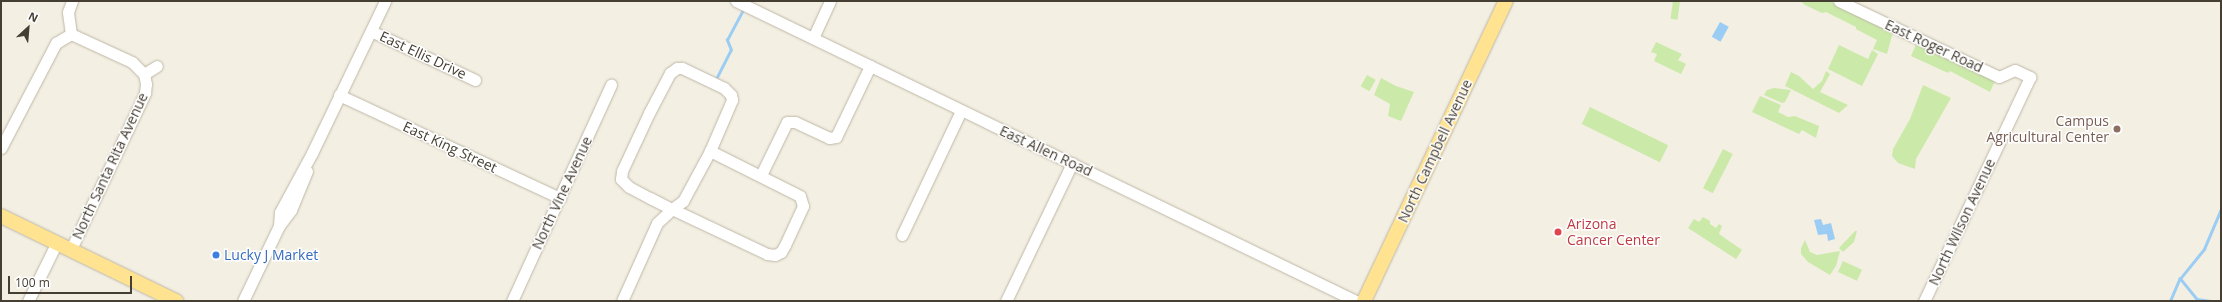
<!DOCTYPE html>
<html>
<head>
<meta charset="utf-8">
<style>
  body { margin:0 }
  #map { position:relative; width:2222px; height:302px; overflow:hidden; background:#f3efe3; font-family:"Open Sans",sans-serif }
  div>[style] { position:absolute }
  .green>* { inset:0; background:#cbeaa9; transform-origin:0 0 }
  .water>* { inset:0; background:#9bcdf4; transform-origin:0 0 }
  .stream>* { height:2.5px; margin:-1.25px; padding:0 1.25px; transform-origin:1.25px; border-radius:1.25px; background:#9bcdf4 }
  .roads { filter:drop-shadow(0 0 1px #bfb7a5) drop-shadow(0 0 1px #bfb7a5) }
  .minor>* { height:11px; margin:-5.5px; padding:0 5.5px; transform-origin:5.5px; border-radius:5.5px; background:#fff }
  .major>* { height:14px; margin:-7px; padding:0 7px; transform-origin:7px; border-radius:7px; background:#ffe390 }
  .dots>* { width:11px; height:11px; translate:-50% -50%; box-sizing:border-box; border:2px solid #fff; border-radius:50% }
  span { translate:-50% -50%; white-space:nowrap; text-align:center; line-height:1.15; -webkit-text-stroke:3px #fff; paint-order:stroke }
  .street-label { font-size:14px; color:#453e33 }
  .education-label { font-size:14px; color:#785e54 }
  .right { translate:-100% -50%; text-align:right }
  .health-label { font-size:14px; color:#be3a42 }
  .left { translate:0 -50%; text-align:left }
  .shop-label { font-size:14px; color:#366cbe }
  .frame { position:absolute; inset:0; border:2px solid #453e33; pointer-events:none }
  .north { position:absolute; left:8px; top:8px; width:40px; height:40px; -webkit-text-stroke:3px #fff; paint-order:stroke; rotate:26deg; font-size:11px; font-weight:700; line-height:16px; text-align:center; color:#453e33 }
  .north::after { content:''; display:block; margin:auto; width:14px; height:18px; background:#453e33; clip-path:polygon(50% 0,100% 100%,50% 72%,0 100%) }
  .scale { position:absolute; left:8px; top:276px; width:124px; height:18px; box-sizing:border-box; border:2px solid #453e33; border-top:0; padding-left:5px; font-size:12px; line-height:14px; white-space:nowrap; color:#453e33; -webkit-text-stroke:3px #fff; paint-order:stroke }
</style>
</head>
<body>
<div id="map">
  <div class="green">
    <i style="left:1673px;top:1px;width:7px;height:18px;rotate:8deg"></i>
    <i style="clip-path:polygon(1800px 1px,1829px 1px,1893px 32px,1887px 54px,1873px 49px,1877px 40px,1856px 29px,1856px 27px,1826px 12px,1822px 13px,1805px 5px)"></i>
    <i style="clip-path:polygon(1656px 42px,1682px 54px,1678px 60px,1686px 64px,1681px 74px,1654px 61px,1657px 54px,1651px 52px)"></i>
    <i style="clip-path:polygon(1917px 42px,1995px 81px,1990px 92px,1950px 71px,1948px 73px,1911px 56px)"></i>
    <i style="clip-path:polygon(1839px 45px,1868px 59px,1872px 50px,1878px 54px,1862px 86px,1828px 69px)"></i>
    <i style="clip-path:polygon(1826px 71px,1830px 74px,1820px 92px,1848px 105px,1839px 113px,1785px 86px,1791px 72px,1799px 76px,1813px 89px,1822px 81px)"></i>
    <i style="left:1367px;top:75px;width:10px;height:13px;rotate:29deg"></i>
    <i style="clip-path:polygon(1381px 78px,1396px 86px,1414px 92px,1401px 121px,1388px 116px,1390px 104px,1374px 95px)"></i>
    <i style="clip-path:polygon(1923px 85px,1951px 98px,1916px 159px,1915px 169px,1898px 163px,1892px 156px,1893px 149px,1910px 119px)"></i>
    <i style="clip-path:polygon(1774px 88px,1791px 90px,1785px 102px,1782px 103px,1764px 95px,1767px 90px)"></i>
    <i style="clip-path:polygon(1760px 96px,1781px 105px,1778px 112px,1788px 117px,1795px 116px,1819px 126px,1816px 138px,1802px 130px,1799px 134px,1752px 112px)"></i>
    <i style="left:1590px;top:107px;width:87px;height:19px;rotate:26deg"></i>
    <i style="left:1723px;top:149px;width:11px;height:44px;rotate:27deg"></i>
    <i style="clip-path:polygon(1703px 217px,1710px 221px,1710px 224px,1716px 228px,1719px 224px,1722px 226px,1719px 234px,1742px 250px,1736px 259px,1688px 228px,1694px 219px,1699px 222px)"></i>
    <i style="clip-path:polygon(1855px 231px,1857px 231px,1854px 242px,1843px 252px,1839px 248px)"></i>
    <i style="clip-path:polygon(1805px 240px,1810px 252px,1817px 255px,1840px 251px,1836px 266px,1830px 275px,1808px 262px,1801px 254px,1801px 248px)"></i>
    <i style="left:1843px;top:261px;width:21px;height:12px;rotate:25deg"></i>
  </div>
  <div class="water">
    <i style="left:1720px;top:22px;width:10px;height:17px;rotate:29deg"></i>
    <i style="clip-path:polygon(1821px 219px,1823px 225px,1831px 223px,1835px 239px,1828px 241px,1827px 234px,1818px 235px,1814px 220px)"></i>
  </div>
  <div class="stream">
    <i style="left:717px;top:77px;width:30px;rotate:-63deg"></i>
    <i style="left:731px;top:50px;width:11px;rotate:-112deg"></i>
    <i style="left:727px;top:40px;width:36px;rotate:-62deg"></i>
    <i style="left:2180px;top:278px;width:27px;rotate:51deg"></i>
    <i style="left:2197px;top:299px;width:15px;rotate:8deg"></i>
    <i style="left:2170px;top:301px;width:23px;rotate:-67deg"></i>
    <i style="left:2179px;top:280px;width:40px;rotate:-51deg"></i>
    <i style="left:2204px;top:249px;width:43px;rotate:-67deg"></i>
  </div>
  <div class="roads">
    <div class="minor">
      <i style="left:736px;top:1px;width:689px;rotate:25.82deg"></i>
      <i style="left:1839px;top:1px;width:177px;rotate:25.4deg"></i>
      <i style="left:1999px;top:77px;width:17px;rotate:-24deg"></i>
      <i style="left:2015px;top:70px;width:17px;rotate:25deg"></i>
      <i style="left:2030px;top:77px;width:248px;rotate:115.3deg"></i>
      <i style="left:371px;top:31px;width:115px;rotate:25.2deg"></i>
      <i style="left:71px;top:34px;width:67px;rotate:24.7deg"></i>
      <i style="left:132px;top:62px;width:17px;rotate:45deg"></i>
      <i style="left:813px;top:38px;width:41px;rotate:-65.3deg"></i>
      <i style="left:339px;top:95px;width:244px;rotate:25deg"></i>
      <i style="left:1px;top:148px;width:119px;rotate:-62.4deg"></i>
      <i style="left:56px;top:43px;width:17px;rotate:-31deg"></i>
      <i style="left:71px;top:34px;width:22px;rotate:-98deg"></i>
      <i style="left:68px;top:12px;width:12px;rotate:-70deg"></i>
      <i style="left:761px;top:175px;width:59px;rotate:-63.9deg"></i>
      <i style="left:787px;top:122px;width:8px"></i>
      <i style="left:795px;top:122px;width:38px;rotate:25deg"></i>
      <i style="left:829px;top:138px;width:7px;rotate:-8deg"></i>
      <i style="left:836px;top:137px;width:79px;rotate:-64.4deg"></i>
      <i style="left:279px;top:226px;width:14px;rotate:-86deg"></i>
      <i style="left:280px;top:212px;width:67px;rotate:-61.5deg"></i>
      <i style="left:312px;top:153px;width:169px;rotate:-64.3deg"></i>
      <i style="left:902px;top:235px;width:137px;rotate:-64.6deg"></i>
      <i style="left:71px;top:249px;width:173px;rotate:-64.6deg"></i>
      <i style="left:145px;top:93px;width:9px;rotate:-84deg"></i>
      <i style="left:146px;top:84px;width:10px;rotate:-101deg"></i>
      <i style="left:144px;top:74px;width:15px;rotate:-32deg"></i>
      <i style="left:28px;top:301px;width:66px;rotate:-63.8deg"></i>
      <i style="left:243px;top:301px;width:83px;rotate:-64.4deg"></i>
      <i style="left:279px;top:226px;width:20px;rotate:-53deg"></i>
      <i style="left:291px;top:210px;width:42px;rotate:-67.7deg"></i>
      <i style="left:512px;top:301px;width:238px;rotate:-65.4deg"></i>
      <i style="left:622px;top:301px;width:85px;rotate:-65.8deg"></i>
      <i style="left:657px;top:223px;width:21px;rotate:-43deg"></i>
      <i style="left:672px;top:209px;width:14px;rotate:-36deg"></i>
      <i style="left:683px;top:201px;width:57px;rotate:-61.6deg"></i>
      <i style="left:710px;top:151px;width:56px;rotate:-66.7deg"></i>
      <i style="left:732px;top:100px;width:5px;rotate:-101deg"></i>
      <i style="left:731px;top:95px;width:10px;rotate:-135deg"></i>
      <i style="left:724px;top:88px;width:47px;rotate:-154.5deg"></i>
      <i style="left:682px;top:68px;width:5px;rotate:180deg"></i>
      <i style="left:677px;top:68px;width:9px;rotate:144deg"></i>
      <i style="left:670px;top:73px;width:45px;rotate:117.7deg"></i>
      <i style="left:649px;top:113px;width:64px;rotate:115deg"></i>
      <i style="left:622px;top:171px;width:8px;rotate:97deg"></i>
      <i style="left:621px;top:179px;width:11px;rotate:45deg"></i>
      <i style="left:629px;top:187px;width:24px;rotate:28deg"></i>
      <i style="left:650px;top:198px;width:25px;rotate:27deg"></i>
      <i style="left:672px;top:209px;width:105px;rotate:25.3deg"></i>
      <i style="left:767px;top:254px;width:8px;rotate:7deg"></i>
      <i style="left:775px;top:255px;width:7px;rotate:-27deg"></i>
      <i style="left:781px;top:252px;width:8px;rotate:-60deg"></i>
      <i style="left:785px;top:245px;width:43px;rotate:-65.2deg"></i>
      <i style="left:803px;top:206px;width:10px;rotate:-107deg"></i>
      <i style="left:800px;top:196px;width:101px;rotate:-153.4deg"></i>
      <i style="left:1006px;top:301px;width:153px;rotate:-64.4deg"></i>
    </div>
    <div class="major">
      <i style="left:1px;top:216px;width:195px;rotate:25.9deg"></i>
      <i style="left:1364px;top:301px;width:332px;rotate:-64.7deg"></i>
    </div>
  </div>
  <div class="dots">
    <i style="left:2117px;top:129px;background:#8d6e63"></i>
    <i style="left:1558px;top:232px;background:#e0444e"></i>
    <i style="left:216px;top:255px;background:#3f7fe0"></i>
  </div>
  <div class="street-label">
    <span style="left:1934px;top:46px;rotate:25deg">East Roger Road</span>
    <span style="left:423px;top:55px;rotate:25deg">East Ellis Drive</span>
    <span style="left:450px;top:147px;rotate:25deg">East King Street</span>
    <span style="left:1046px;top:151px;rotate:25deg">East Allen Road</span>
    <span style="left:1435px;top:151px;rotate:-65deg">North Campbell Avenue</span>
    <span style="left:110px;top:166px;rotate:-65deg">North Santa Rita Avenue</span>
    <span style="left:562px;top:193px;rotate:-65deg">North Vine Avenue</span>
    <span style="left:1962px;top:222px;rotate:-65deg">North Wilson Avenue</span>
  </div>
  <div class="education-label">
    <span class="right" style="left:2109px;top:129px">Campus<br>Agricultural Center</span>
  </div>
  <div class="health-label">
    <span class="left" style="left:1567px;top:232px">Arizona<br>Cancer Center</span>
  </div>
  <div class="shop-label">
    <span class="left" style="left:224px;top:255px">Lucky J Market</span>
  </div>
  <div class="frame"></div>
  <div class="north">N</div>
  <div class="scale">100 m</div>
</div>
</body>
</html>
